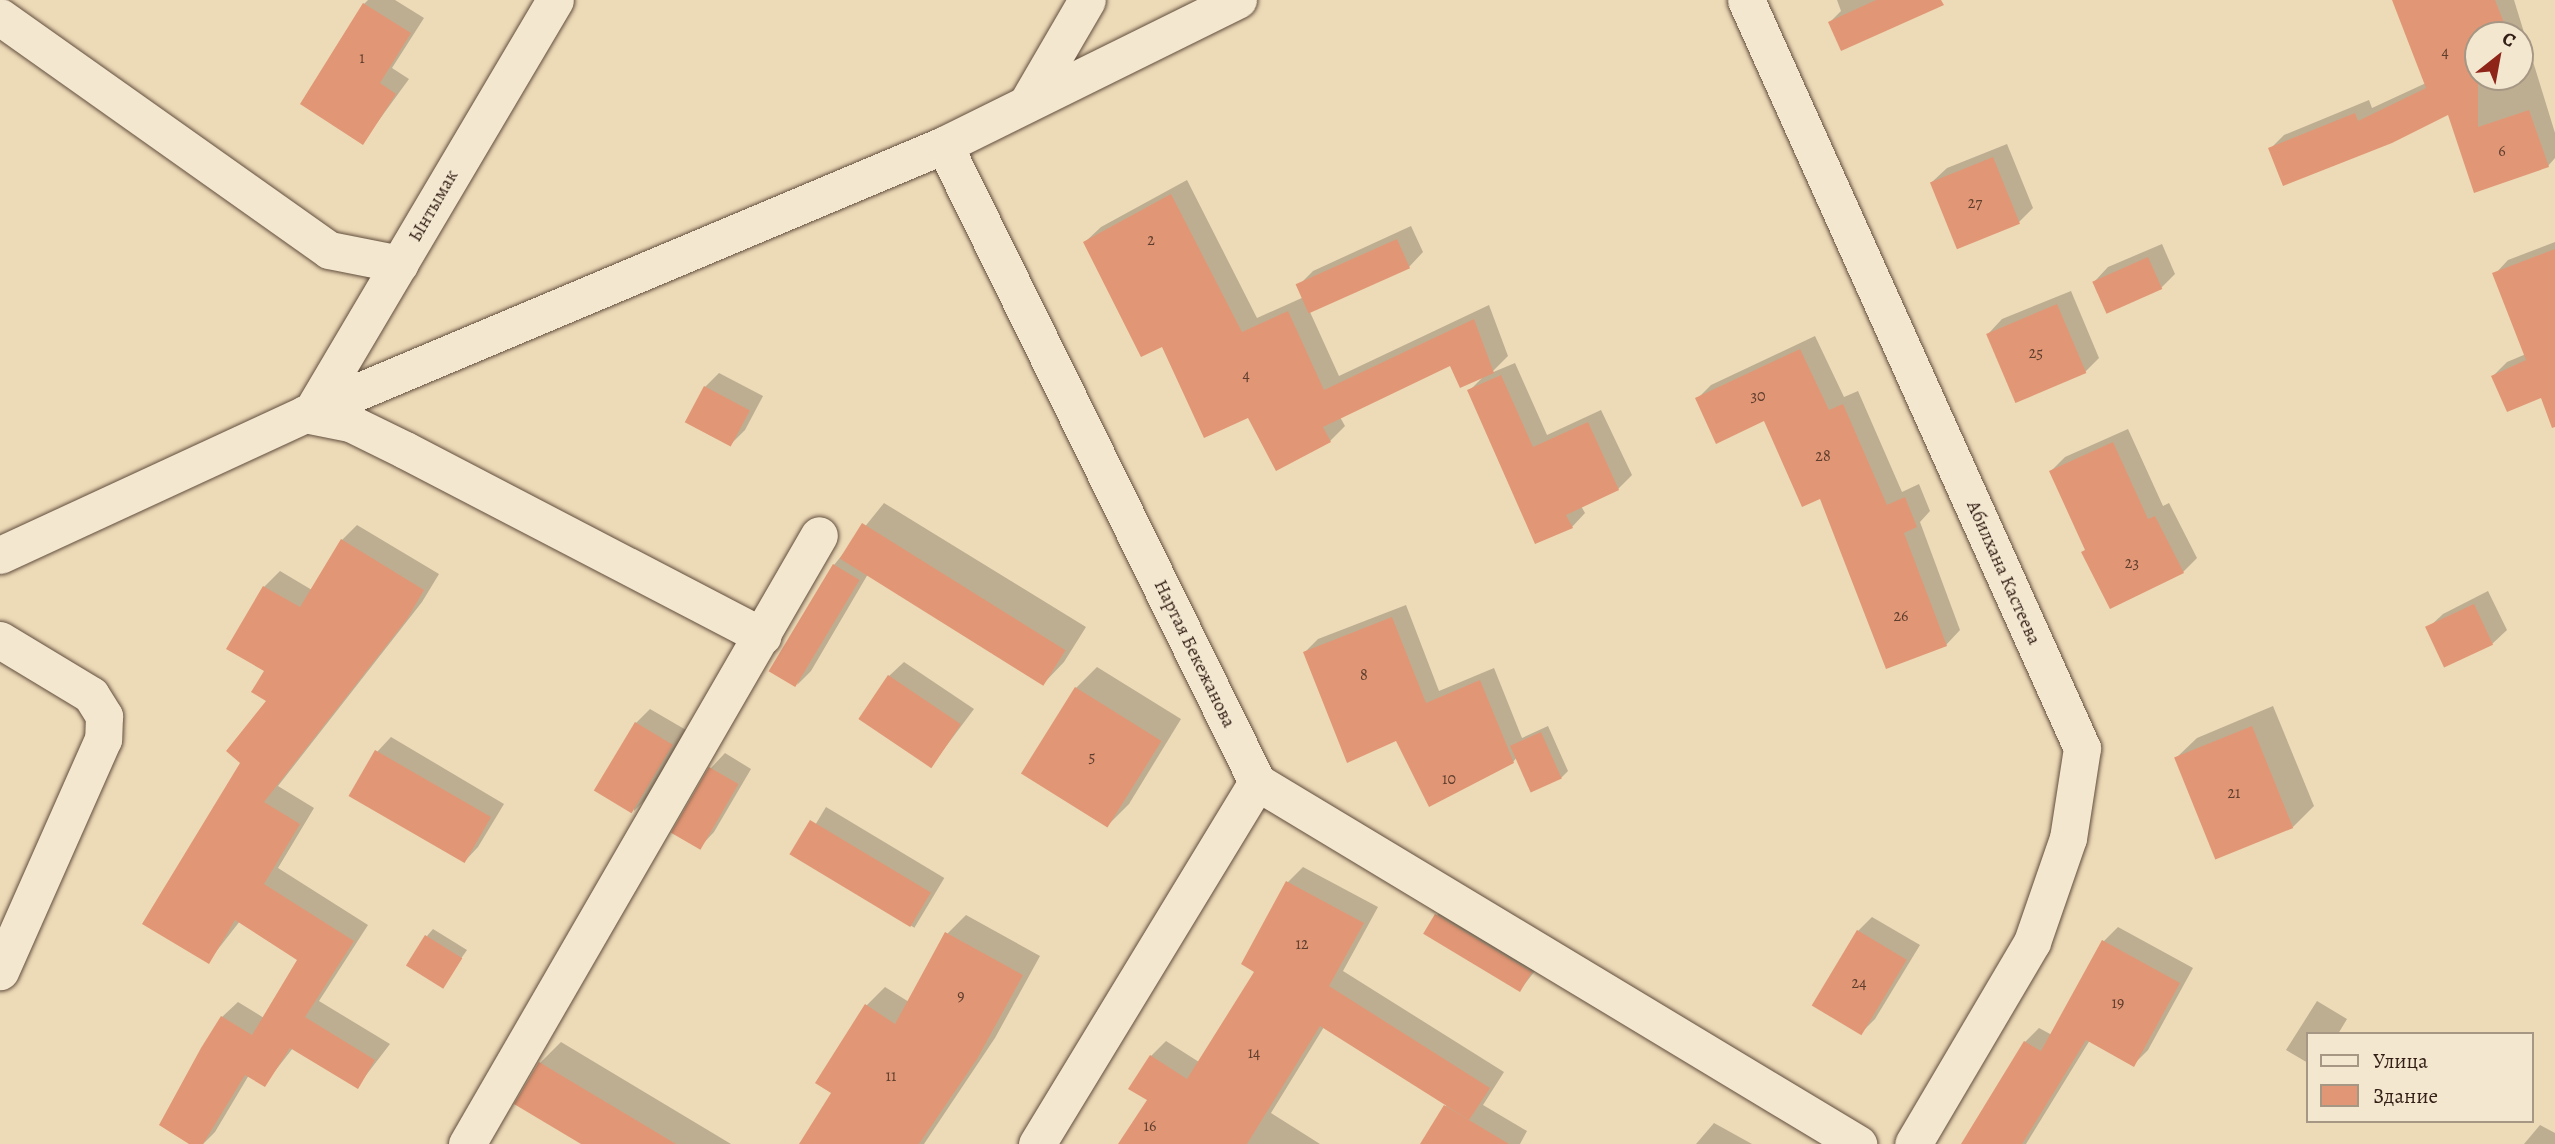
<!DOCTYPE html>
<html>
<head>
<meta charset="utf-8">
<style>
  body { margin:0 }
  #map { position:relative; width:2555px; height:1144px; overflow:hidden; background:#eddab7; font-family:Alegreya,serif }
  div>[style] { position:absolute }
  .shadow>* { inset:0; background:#0003; transform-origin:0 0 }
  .building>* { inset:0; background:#e19776; transform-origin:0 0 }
  .roads { filter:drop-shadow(0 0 2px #624e3e) drop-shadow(0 0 2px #624e3e) }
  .street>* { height:37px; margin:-18.5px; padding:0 18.5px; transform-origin:18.5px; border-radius:18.5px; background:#f3e7d0 }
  span { translate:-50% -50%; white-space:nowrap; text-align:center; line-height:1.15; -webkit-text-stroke:5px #f3e7d0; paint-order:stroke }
  .number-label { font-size:16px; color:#5e3d2d }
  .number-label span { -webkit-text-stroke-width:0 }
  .street-label { font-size:19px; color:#331f15 }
  .legend { position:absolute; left:2306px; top:1032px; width:228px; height:91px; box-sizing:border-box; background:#f3e7d0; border:2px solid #a69785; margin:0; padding:9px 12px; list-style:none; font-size:21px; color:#331f15 }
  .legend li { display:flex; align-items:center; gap:14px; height:35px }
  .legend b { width:35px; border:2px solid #a69785 }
  .north { position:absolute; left:2464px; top:21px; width:70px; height:70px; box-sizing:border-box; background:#f3e7d0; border:2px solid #a69785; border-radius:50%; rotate:31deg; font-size:19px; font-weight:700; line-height:28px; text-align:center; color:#331f15 }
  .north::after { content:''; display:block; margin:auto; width:24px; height:32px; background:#8f2418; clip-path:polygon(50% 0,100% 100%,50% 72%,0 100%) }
</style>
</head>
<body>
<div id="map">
  <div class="shadow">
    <i style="clip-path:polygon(368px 0,395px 0,424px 18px,392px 68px,409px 79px,363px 142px,364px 4px)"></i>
    <i style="clip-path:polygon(1837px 0,1933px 0,1830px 22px,1841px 11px)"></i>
    <i style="clip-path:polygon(evenodd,2403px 0,2514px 0,2555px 133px,2555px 158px,2548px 166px,2449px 113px,2270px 149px,2284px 135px,2369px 100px,2372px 108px,2426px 83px,2403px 0,2478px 35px,2520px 35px,2520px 77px,2478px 77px,2478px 35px)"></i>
    <i style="clip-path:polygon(2007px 144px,2033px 208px,2019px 222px,1932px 182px,1947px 168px)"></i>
    <i style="clip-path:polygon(1187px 180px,1257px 318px,1304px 297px,1299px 285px,1313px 271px,1411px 226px,1423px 252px,1409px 267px,1310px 312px,1339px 376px,1489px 305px,1508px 356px,1491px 373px,1515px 363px,1547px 435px,1601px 410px,1632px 475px,1618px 489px,1581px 506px,1585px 513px,1572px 527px,1469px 391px,1484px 376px,1450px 363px,1340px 417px,1345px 426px,1330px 441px,1249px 416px,1163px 344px,1085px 242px,1101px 227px)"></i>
    <i style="clip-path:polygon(2555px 242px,2555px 399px,2493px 376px,2507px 362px,2526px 354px,2495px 274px,2508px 260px)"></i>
    <i style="clip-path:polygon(2162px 244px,2175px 274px,2161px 288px,2094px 282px,2108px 267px)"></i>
    <i style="clip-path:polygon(2071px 291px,2099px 358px,2085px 372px,1988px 334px,2002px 319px)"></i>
    <i style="clip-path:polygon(1815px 336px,1844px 397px,1858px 391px,1902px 492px,1919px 484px,1930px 511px,1920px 522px,1960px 630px,1946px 645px,1821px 497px,1765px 419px,1697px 399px,1711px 385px)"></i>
    <i style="clip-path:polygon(719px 373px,763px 396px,745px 430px,731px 444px,705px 387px)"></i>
    <i style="clip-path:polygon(2128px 429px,2163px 506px,2169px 503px,2197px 558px,2183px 572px,2051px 471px,2065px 457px)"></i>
    <i style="clip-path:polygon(884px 503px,1086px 627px,1064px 662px,1044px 683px,868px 574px,811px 671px,797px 685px,834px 565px)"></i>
    <i style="clip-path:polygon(357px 525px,439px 574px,422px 602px,278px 786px,314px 808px,278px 868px,368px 925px,319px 1001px,390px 1044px,357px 1087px,293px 1048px,264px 1085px,249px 1075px,215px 1132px,203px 1144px,193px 1144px,222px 1017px,238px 1002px,264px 1018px,300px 959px,240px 921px,208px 962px,243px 762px,269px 700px,266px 670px,229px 649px,264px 587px,280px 571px,312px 590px,342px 540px)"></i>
    <i style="clip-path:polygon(2488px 591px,2507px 630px,2492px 644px,2428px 628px,2443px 614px)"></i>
    <i style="clip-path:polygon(1406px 605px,1439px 691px,1494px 668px,1522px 738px,1548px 726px,1568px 771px,1561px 778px,1517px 757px,1513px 762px,1397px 739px,1305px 652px,1318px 639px)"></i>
    <i style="clip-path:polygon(904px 662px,974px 709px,932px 765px,889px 676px)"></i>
    <i style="clip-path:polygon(1097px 667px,1181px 719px,1129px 804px,1108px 825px,1076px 688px)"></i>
    <i style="clip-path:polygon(2273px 706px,2314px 806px,2293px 827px,2176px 758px,2197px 738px)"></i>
    <i style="clip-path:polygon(650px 709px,686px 730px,648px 797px,634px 811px,636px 723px)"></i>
    <i style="clip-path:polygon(391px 737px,504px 804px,478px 847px,464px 862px,377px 752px)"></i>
    <i style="clip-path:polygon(725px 753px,751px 769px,714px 832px,700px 847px,673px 832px,711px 768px)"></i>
    <i style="left:826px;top:807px;width:138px;height:58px;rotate:31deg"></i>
    <i style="clip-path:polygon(1303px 867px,1378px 907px,1343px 971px,1504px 1072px,1483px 1105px,1527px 1131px,1520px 1144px,1422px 1144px,1447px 1104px,1324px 1027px,1271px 1113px,1320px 1144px,1121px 1144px,1149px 1100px,1151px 1056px,1166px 1041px,1199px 1062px,1256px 971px,1243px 964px,1288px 882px)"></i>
    <i style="clip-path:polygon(1451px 901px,1545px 958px,1520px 990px,1437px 915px)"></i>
    <i style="clip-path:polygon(966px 915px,1040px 956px,995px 1038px,924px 1144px,801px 1144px,833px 1092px,866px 1006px,885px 987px,909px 1002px,947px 934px)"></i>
    <i style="clip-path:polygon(1872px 917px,1920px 945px,1875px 1019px,1861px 1033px,1858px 931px)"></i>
    <i style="clip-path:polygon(2118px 927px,2193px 968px,2148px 1050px,2134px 1064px,2090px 1040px,2026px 1144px,1963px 1144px,2025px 1042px,2039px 1028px,2052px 1035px,2104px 941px)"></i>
    <i style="clip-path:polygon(433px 929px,467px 950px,442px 986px,427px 936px)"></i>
    <i style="clip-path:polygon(2317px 1001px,2347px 1019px,2338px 1034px,2308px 1034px,2308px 1063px,2286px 1050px)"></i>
    <i style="clip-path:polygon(561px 1042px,731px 1144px,584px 1144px,517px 1104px,540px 1063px)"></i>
    <i style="clip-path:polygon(1714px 1123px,1752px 1144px,1696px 1144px)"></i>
    <i style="clip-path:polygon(2540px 1125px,2555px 1133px,2555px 1144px,2524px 1144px)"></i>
  </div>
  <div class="building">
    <i style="clip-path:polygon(1876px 0,1941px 0,1944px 5px,1841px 51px,1828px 22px)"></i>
    <i style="clip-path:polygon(2392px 0,2495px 0,2509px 35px,2478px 35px,2478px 127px,2529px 110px,2549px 167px,2474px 193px,2448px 115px,2392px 143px,2283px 186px,2268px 148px,2355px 113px,2358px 121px,2426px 88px)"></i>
    <i style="clip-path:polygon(363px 3px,411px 33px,380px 83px,396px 94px,363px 145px,300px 104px)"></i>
    <i style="left:1993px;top:157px;width:72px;height:68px;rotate:68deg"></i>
    <i style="clip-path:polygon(1171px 194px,1242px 332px,1288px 311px,1324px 390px,1474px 319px,1494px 373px,1460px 388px,1450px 366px,1323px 427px,1331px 442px,1276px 471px,1248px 418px,1204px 438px,1162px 347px,1141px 357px,1083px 242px)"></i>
    <i style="left:1397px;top:239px;width:32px;height:111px;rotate:66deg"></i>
    <i style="clip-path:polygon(2555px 249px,2555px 427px,2552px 428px,2541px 398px,2507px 412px,2491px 376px,2526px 360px,2492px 273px)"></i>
    <i style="left:2148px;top:257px;width:35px;height:61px;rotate:66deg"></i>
    <i style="left:2057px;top:304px;width:75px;height:77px;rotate:67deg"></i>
    <i style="clip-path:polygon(1800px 349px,1829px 410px,1843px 404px,1887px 505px,1905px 497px,1917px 527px,1904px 533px,1947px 646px,1886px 669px,1820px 499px,1802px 507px,1764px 421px,1716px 444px,1695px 398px)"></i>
    <i style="clip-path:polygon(1501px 375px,1533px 447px,1588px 422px,1619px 490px,1566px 515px,1573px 528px,1535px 544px,1467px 390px)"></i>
    <i style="left:704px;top:386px;width:52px;height:41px;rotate:28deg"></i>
    <i style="clip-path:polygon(2113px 442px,2148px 519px,2155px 516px,2184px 573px,2110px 609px,2081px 552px,2085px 550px,2049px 471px)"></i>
    <i style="left:862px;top:523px;width:240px;height:42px;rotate:32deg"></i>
    <i style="clip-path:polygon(341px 539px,424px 590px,407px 619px,264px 802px,300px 824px,264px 884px,354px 941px,305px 1017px,375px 1060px,358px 1089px,290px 1048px,265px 1087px,245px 1075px,203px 1144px,189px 1144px,159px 1125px,201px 1048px,221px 1016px,252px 1035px,297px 960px,235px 920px,209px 964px,142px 924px,240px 763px,226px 751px,266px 701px,251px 692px,264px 671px,226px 649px,263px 586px,300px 607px)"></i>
    <i style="left:833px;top:564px;width:31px;height:125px;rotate:31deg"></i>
    <i style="left:2474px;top:604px;width:45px;height:54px;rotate:65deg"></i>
    <i style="clip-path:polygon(1392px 617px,1426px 703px,1480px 680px,1514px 763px,1429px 807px,1396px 741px,1347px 763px,1303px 652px)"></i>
    <i style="left:888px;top:675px;width:88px;height:53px;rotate:34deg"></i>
    <i style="left:1075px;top:687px;width:102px;height:102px;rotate:32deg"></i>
    <i style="left:635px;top:722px;width:44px;height:80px;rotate:31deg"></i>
    <i style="left:2252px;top:726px;width:110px;height:84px;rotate:68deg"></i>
    <i style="left:1541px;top:732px;width:51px;height:34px;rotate:66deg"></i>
    <i style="left:375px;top:750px;width:134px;height:53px;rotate:30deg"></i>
    <i style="left:709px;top:767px;width:34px;height:76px;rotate:30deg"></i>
    <i style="left:810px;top:820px;width:141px;height:40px;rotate:31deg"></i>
    <i style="clip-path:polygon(1286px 881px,1364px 923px,1329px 986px,1490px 1088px,1469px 1120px,1320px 1026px,1247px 1144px,1118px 1144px,1147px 1100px,1128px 1089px,1150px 1055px,1187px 1079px,1254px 972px,1241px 964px)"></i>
    <i style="left:1435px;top:914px;width:113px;height:23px;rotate:31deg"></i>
    <i style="left:1857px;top:930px;width:58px;height:88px;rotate:31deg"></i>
    <i style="clip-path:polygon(945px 932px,1023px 975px,977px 1059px,919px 1144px,799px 1144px,831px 1093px,815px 1083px,865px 1004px,895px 1024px)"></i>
    <i style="left:425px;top:935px;width:44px;height:36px;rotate:32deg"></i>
    <i style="clip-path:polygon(2102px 940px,2180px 983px,2134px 1067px,2086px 1040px,2022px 1144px,1961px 1144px,2024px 1041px,2041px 1051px)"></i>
    <i style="clip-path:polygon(539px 1062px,676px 1144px,581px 1144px,514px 1104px)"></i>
    <i style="clip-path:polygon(1444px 1105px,1509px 1144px,1420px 1144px)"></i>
  </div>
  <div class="roads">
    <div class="street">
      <i style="left:1746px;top:0;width:820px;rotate:65.81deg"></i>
      <i style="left:2082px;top:748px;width:91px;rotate:98.8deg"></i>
      <i style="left:2068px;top:838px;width:110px;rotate:109.1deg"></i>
      <i style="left:2032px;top:942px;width:234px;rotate:120.5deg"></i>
      <i style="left:0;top:17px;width:403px;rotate:35.3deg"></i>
      <i style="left:329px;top:250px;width:72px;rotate:11.2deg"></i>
      <i style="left:1027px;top:103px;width:119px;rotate:-59.8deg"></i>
      <i style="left:944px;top:145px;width:710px;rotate:63.83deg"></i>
      <i style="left:312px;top:411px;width:477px;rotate:-59.4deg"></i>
      <i style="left:305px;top:414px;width:46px;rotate:11.3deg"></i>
      <i style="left:350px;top:423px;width:61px;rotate:26.1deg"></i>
      <i style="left:405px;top:450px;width:403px;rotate:27.5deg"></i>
      <i style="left:0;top:555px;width:344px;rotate:-24.8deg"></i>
      <i style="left:312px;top:411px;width:686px;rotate:-22.83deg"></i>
      <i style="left:944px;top:145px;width:328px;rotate:-26.3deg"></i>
      <i style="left:0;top:640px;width:106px;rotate:31.1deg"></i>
      <i style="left:91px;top:695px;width:25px;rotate:58deg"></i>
      <i style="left:104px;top:716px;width:23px;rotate:92deg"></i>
      <i style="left:103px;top:739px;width:254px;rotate:113.9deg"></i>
      <i style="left:1257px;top:782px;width:702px;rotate:31.06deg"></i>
      <i style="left:467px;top:1144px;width:703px;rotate:-59.97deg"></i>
      <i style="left:1037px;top:1144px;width:424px;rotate:-58.7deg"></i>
    </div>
  </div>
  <div class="number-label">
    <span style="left:2445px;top:52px">4</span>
    <span style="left:362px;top:58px">1</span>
    <span style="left:2502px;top:151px">6</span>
    <span style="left:1975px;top:203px">27</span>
    <span style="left:1151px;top:240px">2</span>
    <span style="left:2036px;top:353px">25</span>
    <span style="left:1246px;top:375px">4</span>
    <span style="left:1758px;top:396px">30</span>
    <span style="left:1823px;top:456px">28</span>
    <span style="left:2132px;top:563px">23</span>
    <span style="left:1901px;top:616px">26</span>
    <span style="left:1364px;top:675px">8</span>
    <span style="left:1092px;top:757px">5</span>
    <span style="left:1449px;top:779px">10</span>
    <span style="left:2234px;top:793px">21</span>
    <span style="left:1302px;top:944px">12</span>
    <span style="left:1859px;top:983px">24</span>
    <span style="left:961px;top:996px">9</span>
    <span style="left:2118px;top:1003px">19</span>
    <span style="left:1254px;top:1053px">14</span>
    <span style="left:891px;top:1076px">11</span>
    <span style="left:1150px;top:1126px">16</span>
  </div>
  <div class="street-label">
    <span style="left:434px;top:206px;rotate:-60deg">Ынтымак</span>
    <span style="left:2003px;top:573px;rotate:66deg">Абилхана Кастеева</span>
    <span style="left:1194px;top:654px;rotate:64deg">Нартая Бекежанова</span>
  </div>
  <ul class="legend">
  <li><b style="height:9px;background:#f3e7d0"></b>Улица</li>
  <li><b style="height:19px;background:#e19776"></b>Здание</li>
  </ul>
  <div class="north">С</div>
</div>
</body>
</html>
